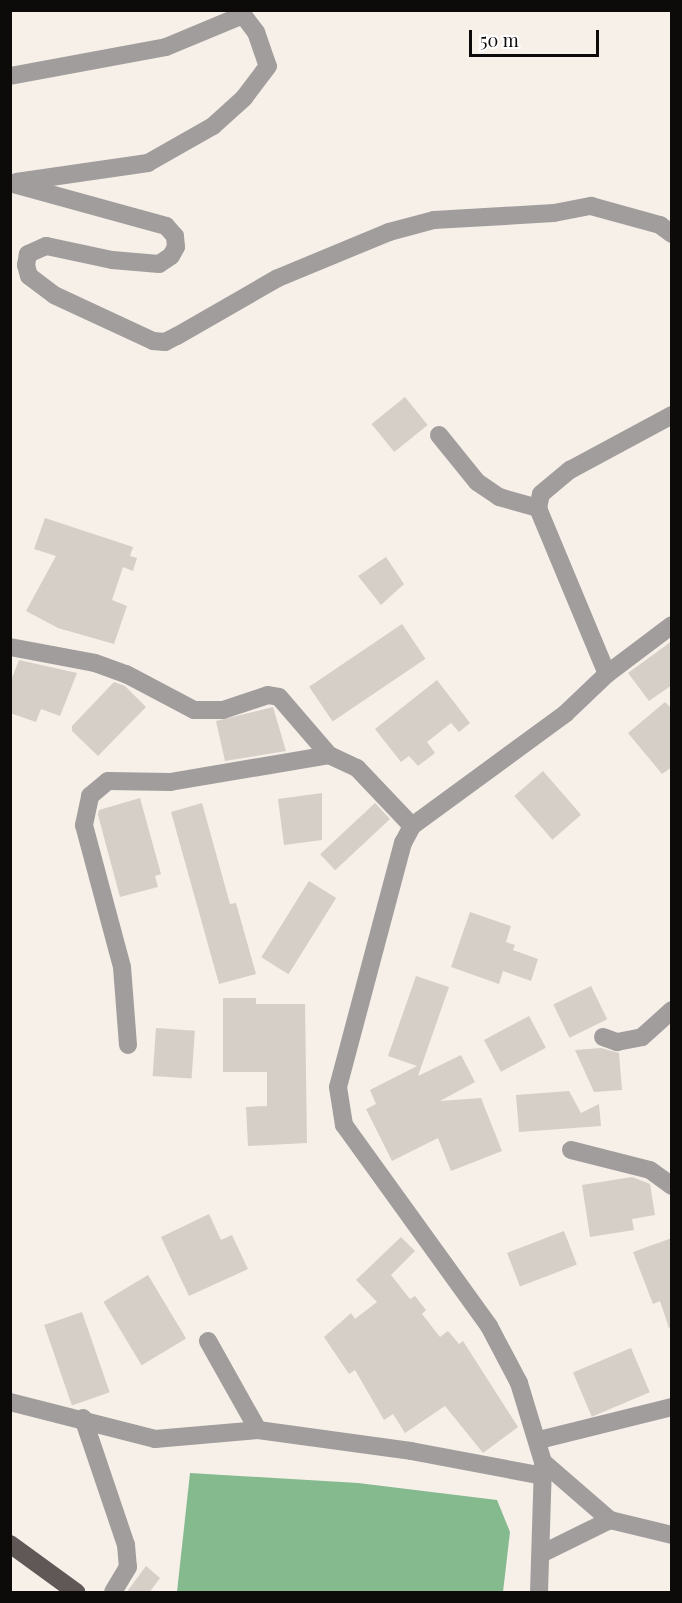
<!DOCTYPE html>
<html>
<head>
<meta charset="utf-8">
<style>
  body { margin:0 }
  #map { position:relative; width:682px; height:1603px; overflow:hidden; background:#f6f0e9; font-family:"Playfair Display",serif }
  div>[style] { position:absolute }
  .forest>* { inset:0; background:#85b98e }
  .building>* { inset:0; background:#d5cfc8; transform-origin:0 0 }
  .minor>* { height:18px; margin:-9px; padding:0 9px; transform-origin:9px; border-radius:9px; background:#a19d9c }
  .major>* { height:18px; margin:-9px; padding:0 9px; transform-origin:9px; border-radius:9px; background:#605857 }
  span { translate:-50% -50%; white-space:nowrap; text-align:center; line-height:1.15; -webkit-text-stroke:4.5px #fff; paint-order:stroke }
  .frame { position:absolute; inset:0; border:12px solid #0d0b09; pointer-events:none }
  .scale { position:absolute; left:469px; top:30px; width:130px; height:27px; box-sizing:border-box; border:3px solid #0d0b09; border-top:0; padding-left:8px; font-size:18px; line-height:21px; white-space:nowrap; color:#0d0b09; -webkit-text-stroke:4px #fff; paint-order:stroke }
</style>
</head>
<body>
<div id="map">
  <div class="forest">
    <i style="clip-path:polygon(190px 1473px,358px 1483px,497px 1500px,510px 1532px,503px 1592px,177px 1592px)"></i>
  </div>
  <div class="building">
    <i style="left:405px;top:397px;width:36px;height:43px;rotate:51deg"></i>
    <i style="clip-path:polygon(45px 518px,133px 547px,130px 556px,137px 558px,133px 571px,123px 567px,112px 600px,127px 606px,114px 644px,58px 628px,26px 611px,56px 556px,34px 549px)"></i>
    <i style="clip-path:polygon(386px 557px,404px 584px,381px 605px,358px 576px)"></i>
    <i style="left:402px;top:624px;width:42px;height:112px;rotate:56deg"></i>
    <i style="clip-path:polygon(672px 641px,672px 685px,649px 701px,628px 673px)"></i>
    <i style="clip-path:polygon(19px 660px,77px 673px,60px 716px,41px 709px,36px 722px,10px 713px,10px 683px)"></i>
    <i style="clip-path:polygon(437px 680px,470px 723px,459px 732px,451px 723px,427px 742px,435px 753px,418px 766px,409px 756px,401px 762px,375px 729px)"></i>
    <i style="clip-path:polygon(114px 682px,125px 686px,146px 707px,98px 756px,72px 731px,72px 726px)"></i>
    <i style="clip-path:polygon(665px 702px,672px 709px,672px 767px,662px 774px,628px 733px)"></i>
    <i style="clip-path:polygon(273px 707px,286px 751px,225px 761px,216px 721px)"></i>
    <i style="left:543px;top:771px;width:58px;height:38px;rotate:49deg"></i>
    <i style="clip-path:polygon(322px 793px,322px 840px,284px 845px,278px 799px)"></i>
    <i style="clip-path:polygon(140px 798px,161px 874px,155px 876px,158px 887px,120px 897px,98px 815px,99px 810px)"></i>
    <i style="clip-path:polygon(202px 803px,230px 904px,236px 903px,256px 974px,219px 984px,171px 812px)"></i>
    <i style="left:375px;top:803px;width:22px;height:75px;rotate:47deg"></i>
    <i style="left:309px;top:881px;width:32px;height:90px;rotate:32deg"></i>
    <i style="clip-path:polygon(470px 912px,511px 926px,506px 942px,515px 945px,513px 950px,538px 959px,531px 981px,503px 971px,499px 984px,451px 967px)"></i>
    <i style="clip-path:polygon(416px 976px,449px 987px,418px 1076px,461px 1055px,475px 1082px,440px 1101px,481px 1098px,502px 1151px,451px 1171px,438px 1138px,392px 1161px,366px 1109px,376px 1104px,370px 1090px,417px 1066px,388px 1056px)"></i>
    <i style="left:591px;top:986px;width:37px;height:42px;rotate:64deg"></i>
    <i style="clip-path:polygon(223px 998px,256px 998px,256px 1004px,305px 1004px,307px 1143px,248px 1146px,246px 1107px,267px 1106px,267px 1072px,223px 1072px)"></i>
    <i style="left:529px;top:1016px;width:36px;height:51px;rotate:62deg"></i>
    <i style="left:156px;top:1028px;width:39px;height:48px;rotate:4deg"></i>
    <i style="clip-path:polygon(601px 1048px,619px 1053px,622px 1090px,594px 1092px,575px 1050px)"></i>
    <i style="clip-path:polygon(569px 1091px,581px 1113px,599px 1104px,601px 1126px,519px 1132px,516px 1095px)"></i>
    <i style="clip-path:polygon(632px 1177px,650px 1184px,655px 1215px,632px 1219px,634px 1230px,590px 1237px,582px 1185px)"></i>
    <i style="clip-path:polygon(209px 1214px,221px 1240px,232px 1235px,248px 1269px,189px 1296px,161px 1237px)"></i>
    <i style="left:564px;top:1231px;width:36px;height:61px;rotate:69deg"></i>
    <i style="clip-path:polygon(401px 1237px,415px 1251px,391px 1275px,410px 1299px,415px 1296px,426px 1310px,422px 1314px,440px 1337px,448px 1331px,459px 1344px,463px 1341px,518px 1427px,483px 1453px,445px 1406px,405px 1433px,393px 1414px,384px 1420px,355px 1370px,349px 1374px,324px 1337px,351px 1313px,355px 1319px,377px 1302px,356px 1280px)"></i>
    <i style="clip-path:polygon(672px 1238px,672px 1327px,669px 1328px,660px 1301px,653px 1304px,633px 1252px)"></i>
    <i style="left:148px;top:1275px;width:74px;height:52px;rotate:59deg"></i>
    <i style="left:82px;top:1312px;width:85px;height:40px;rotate:71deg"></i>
    <i style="left:631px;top:1348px;width:48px;height:63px;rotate:67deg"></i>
    <i style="clip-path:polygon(146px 1566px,160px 1578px,149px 1593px,126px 1593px)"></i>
  </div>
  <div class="minor">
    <i style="left:10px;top:76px;width:159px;rotate:-10.5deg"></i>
    <i style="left:166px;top:47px;width:83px;rotate:-22.6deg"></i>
    <i style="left:243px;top:15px;width:21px;rotate:53deg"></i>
    <i style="left:256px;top:32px;width:36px;rotate:71deg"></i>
    <i style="left:268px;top:66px;width:40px;rotate:127deg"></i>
    <i style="left:244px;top:98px;width:42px;rotate:137.9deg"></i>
    <i style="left:213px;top:126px;width:75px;rotate:150.4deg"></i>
    <i style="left:148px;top:163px;width:133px;rotate:171.8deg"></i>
    <i style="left:10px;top:183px;width:162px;rotate:15.4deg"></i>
    <i style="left:166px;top:226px;width:13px;rotate:48deg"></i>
    <i style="left:175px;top:236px;width:11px;rotate:85deg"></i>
    <i style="left:176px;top:247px;width:10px;rotate:119deg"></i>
    <i style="left:171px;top:256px;width:14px;rotate:146deg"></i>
    <i style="left:159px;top:264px;width:47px;rotate:-175.1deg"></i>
    <i style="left:112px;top:260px;width:67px;rotate:-168deg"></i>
    <i style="left:46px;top:246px;width:20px;rotate:156deg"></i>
    <i style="left:28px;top:254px;width:11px;rotate:100deg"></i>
    <i style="left:26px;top:265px;width:11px;rotate:75deg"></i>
    <i style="left:29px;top:276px;width:31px;rotate:37deg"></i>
    <i style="left:54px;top:295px;width:109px;rotate:24.9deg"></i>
    <i style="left:153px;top:341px;width:12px;rotate:5deg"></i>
    <i style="left:165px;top:342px;width:13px;rotate:-27deg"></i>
    <i style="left:177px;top:336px;width:116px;rotate:-29.9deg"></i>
    <i style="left:278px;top:278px;width:120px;rotate:-22.5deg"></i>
    <i style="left:389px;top:232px;width:47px;rotate:-14.9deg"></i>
    <i style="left:434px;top:220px;width:120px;rotate:-3.3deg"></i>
    <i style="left:554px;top:213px;width:38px;rotate:-11deg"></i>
    <i style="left:591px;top:206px;width:72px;rotate:15.4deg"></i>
    <i style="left:660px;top:225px;width:15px;rotate:37deg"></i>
    <i style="left:439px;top:435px;width:60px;rotate:51deg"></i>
    <i style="left:477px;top:482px;width:27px;rotate:34deg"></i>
    <i style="left:499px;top:497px;width:41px;rotate:15.8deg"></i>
    <i style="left:10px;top:647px;width:86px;rotate:10.7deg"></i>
    <i style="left:95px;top:663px;width:33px;rotate:20deg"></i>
    <i style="left:126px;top:674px;width:77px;rotate:27.9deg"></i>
    <i style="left:194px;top:710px;width:29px"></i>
    <i style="left:223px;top:710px;width:47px;rotate:-18.4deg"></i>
    <i style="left:268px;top:695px;width:11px;rotate:10deg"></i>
    <i style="left:279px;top:697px;width:77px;rotate:49.2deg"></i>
    <i style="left:329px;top:755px;width:31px;rotate:25deg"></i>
    <i style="left:357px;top:768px;width:80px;rotate:46.5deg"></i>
    <i style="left:607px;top:674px;width:180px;rotate:-112.6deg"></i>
    <i style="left:538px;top:508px;width:14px;rotate:-78deg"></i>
    <i style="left:541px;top:494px;width:38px;rotate:-40deg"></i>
    <i style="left:570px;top:470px;width:116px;rotate:-28.3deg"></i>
    <i style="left:603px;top:1037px;width:15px;rotate:20deg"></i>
    <i style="left:617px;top:1042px;width:25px;rotate:-11deg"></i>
    <i style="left:642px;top:1037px;width:40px;rotate:-42deg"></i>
    <i style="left:128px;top:1045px;width:78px;rotate:-94.4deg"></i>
    <i style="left:122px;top:967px;width:147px;rotate:-105deg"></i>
    <i style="left:84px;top:825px;width:30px;rotate:-78deg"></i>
    <i style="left:90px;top:796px;width:23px;rotate:-40deg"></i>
    <i style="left:108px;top:781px;width:62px;rotate:0.9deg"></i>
    <i style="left:170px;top:782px;width:161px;rotate:-9.6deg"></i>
    <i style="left:571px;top:1150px;width:81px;rotate:14.2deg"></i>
    <i style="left:650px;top:1170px;width:27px;rotate:36deg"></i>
    <i style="left:208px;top:1341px;width:102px;rotate:60.7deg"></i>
    <i style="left:10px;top:1402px;width:150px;rotate:14.3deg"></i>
    <i style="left:155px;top:1439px;width:103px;rotate:-5deg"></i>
    <i style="left:258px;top:1430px;width:154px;rotate:7.8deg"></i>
    <i style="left:411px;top:1451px;width:134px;rotate:10.7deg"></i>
    <i style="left:83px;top:1418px;width:134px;rotate:71.3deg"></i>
    <i style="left:126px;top:1545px;width:22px;rotate:85deg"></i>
    <i style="left:128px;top:1567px;width:29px;rotate:121deg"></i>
    <i style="left:539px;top:1440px;width:137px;rotate:-13.9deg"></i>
    <i style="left:543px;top:1462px;width:89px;rotate:40.9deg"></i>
    <i style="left:610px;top:1520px;width:64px;rotate:13.6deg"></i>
    <i style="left:541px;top:1554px;width:77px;rotate:-26.2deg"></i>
    <i style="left:539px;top:1592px;width:130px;rotate:-88.2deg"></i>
    <i style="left:543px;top:1462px;width:83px;rotate:-106.9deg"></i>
    <i style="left:519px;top:1383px;width:64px;rotate:-117.8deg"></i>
    <i style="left:489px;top:1326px;width:248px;rotate:-125.8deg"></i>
    <i style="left:344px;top:1125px;width:38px;rotate:-99deg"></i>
    <i style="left:338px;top:1087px;width:253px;rotate:-75.1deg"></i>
    <i style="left:403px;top:843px;width:19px;rotate:-62deg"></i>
    <i style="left:412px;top:826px;width:190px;rotate:-36.2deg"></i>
    <i style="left:565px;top:714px;width:58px;rotate:-43.6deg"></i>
    <i style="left:607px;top:674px;width:81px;rotate:-37deg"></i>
  </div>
  <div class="major">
    <i style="left:10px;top:1544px;width:82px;rotate:36deg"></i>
  </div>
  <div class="frame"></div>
  <div class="scale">50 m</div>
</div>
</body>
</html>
